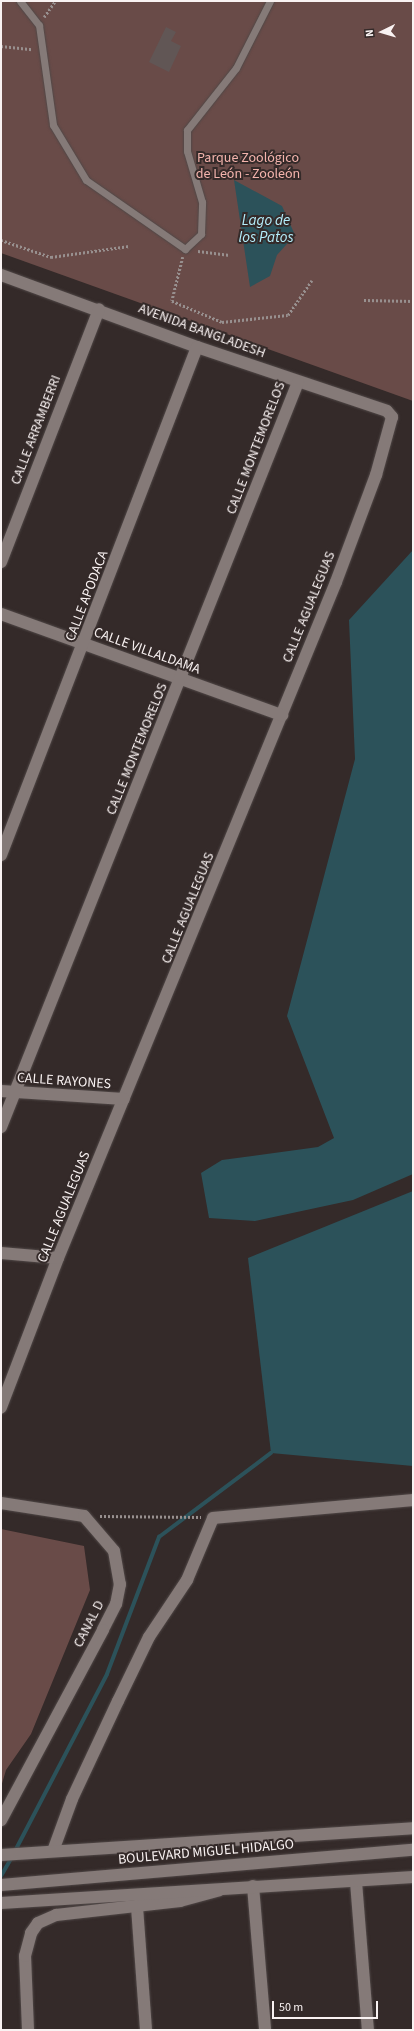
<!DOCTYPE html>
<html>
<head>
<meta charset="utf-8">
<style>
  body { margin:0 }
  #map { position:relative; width:414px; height:2031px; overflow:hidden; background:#342a29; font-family:"Source Sans 3",sans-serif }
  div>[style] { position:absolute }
  .green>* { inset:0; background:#694b48 }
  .water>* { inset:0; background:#2c525a }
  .stream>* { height:4px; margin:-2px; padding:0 2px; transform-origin:2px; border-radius:2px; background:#2c525a }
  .building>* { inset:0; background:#615655 }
  .path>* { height:2.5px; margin-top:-1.25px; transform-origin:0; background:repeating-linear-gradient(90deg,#98908f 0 2px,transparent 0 4px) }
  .roads { filter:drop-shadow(0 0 1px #504847) drop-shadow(0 0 1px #504847) }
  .lane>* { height:7px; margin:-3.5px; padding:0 3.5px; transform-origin:3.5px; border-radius:3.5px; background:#857a78 }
  .street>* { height:12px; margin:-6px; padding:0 6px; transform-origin:6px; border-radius:6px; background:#857a78 }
  .secondary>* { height:12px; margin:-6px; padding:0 6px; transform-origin:6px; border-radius:6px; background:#857a78 }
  span { translate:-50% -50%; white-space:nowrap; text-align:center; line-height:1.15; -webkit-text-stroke:4px #342a29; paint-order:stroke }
  .park-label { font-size:14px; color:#f4b4ad }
  .street-label { font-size:14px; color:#f9f2f2 }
  .water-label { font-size:15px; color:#b3edfa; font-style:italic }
  .frame { position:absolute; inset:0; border:2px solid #f9f2f2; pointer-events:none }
  .north { position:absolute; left:362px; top:12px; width:40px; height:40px; -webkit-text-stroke:3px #342a29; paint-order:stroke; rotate:265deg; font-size:11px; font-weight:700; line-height:16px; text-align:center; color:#f9f2f2 }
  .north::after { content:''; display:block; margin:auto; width:14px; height:18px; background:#f9f2f2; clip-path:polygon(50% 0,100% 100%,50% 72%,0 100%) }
  .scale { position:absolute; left:272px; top:2001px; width:106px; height:18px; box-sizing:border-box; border:2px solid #f9f2f2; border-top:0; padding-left:5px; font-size:12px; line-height:14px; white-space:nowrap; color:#f9f2f2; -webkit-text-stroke:3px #342a29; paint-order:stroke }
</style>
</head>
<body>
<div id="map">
  <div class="green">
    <i style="clip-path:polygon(1px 1px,413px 1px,413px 401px,1px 253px)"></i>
    <i style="clip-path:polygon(1px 1529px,84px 1546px,90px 1590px,31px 1734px,6px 1770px,1px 1787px)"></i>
  </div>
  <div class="water">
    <i style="clip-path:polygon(234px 180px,282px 206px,295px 235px,277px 255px,270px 276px,250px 287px)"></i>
    <i style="clip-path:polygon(413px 550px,413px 1174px,353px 1200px,255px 1221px,209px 1218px,201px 1173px,222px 1160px,318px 1147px,334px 1138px,287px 1016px,355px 759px,349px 620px)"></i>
    <i style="clip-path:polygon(413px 1191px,413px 1466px,271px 1453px,248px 1258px)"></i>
  </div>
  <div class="stream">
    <i style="left:15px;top:1851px;width:199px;rotate:-62.5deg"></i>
    <i style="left:107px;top:1674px;width:147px;rotate:-69.2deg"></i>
    <i style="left:159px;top:1537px;width:140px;rotate:-36.9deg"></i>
    <i style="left:1px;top:1876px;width:22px;rotate:-60deg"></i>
  </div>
  <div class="building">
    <i style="clip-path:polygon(166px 27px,176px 32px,171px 41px,181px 46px,169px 72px,149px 62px)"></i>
  </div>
  <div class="path">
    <i style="left:44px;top:17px;width:19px;rotate:-55deg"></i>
    <i style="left:1px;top:46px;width:31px;rotate:6deg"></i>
    <i style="left:1px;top:240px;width:53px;rotate:18.8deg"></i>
    <i style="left:51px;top:257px;width:79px;rotate:-8deg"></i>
    <i style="left:198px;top:251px;width:32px;rotate:7deg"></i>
    <i style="left:183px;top:257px;width:45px;rotate:104deg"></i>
    <i style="left:172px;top:301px;width:54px;rotate:22.8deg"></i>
    <i style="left:222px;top:322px;width:66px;rotate:-6.1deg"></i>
    <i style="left:288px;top:315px;width:42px;rotate:-55.6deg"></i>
    <i style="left:364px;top:300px;width:49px;rotate:1.2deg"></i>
    <i style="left:100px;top:1516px;width:101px;rotate:0.6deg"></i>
  </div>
  <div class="roads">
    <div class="lane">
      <i style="left:20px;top:1px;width:31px;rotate:52deg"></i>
      <i style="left:39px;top:25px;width:101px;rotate:82deg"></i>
      <i style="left:53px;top:125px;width:64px;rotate:59deg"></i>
      <i style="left:86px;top:180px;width:121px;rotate:34.9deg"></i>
      <i style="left:185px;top:249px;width:22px;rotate:-43deg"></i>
      <i style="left:201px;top:234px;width:32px;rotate:-88deg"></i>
      <i style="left:202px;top:202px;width:53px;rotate:-106.4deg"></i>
      <i style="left:187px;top:151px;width:21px;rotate:-90deg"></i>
      <i style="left:187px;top:130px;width:79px;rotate:-51.7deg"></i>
      <i style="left:236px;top:68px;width:75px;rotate:-63.1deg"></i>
    </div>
    <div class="street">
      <i style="left:1px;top:275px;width:209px;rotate:20.2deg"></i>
      <i style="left:197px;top:347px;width:200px;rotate:18.6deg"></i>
      <i style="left:387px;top:411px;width:8px;rotate:50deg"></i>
      <i style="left:392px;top:417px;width:60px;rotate:105.4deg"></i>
      <i style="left:376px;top:475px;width:114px;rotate:110.5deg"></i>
      <i style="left:336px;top:582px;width:731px;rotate:112.35deg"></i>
      <i style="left:58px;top:1258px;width:160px;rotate:110.9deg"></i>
      <i style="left:1px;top:562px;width:271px;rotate:-68.8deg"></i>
      <i style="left:1px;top:614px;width:299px;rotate:19.8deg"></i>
      <i style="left:1px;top:855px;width:544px;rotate:-68.9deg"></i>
      <i style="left:1px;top:1091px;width:123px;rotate:3.7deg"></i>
      <i style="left:1px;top:1127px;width:802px;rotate:-68.26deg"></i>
      <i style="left:1px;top:1253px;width:57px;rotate:5deg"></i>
      <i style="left:1px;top:1503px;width:84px;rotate:8.9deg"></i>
      <i style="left:84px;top:1516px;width:46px;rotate:49.4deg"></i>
      <i style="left:114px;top:1551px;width:34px;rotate:80deg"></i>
      <i style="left:120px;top:1584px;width:20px;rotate:101deg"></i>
      <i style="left:116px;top:1604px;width:29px;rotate:117deg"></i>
      <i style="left:103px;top:1630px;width:216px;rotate:118.2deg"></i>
      <i style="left:53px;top:1851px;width:55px;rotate:-69.9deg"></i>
      <i style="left:72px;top:1799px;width:108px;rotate:-64.9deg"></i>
      <i style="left:118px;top:1701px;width:71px;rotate:-64.2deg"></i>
      <i style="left:149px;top:1637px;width:69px;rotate:-56.3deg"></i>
      <i style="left:187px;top:1580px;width:67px;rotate:-67.2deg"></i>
      <i style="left:213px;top:1518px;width:201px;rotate:-5.1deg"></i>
      <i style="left:356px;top:1882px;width:148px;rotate:85.4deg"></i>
      <i style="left:253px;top:1886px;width:144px;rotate:85.2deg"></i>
      <i style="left:137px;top:1907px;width:123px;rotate:85.8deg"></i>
      <i style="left:28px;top:2030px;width:74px;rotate:-92.3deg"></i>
      <i style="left:25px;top:1956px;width:24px;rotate:-75deg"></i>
      <i style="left:31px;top:1933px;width:12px;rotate:-55deg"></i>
      <i style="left:38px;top:1923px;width:20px;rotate:-24deg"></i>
      <i style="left:56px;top:1915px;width:125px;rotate:-6.4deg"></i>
      <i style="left:180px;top:1901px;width:41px;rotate:-15.4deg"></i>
    </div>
    <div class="secondary">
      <i style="left:1px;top:1855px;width:413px;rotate:-3.7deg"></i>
      <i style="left:1px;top:1885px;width:413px;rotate:-4.9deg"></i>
      <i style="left:1px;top:1903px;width:413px;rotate:-3.6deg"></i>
    </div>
  </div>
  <div class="park-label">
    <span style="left:248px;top:166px">Parque Zoológico<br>de León - Zooleón</span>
  </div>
  <div class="street-label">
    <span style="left:202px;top:331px;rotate:20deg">AVENIDA BANGLADESH</span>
    <span style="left:36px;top:430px;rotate:-69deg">CALLE ARRAMBERRI</span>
    <span style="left:256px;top:448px;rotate:-69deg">CALLE MONTEMORELOS</span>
    <span style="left:87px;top:596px;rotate:-69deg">CALLE APODACA</span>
    <span style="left:309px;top:607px;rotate:-68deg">CALLE AGUALEGUAS</span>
    <span style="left:147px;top:651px;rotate:20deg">CALLE VILLALDAMA</span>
    <span style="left:137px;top:749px;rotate:-68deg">CALLE MONTEMORELOS</span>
    <span style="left:188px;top:908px;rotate:-68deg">CALLE AGUALEGUAS</span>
    <span style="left:64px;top:1081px;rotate:4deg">CALLE RAYONES</span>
    <span style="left:64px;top:1207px;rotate:-68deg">CALLE AGUALEGUAS</span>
    <span style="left:89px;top:1624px;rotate:-63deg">CANAL D</span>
    <span style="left:206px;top:1852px;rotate:-5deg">BOULEVARD MIGUEL HIDALGO</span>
  </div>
  <div class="water-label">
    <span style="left:266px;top:229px">Lago de<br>los Patos</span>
  </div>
  <div class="frame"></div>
  <div class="north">N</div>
  <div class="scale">50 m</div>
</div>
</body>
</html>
